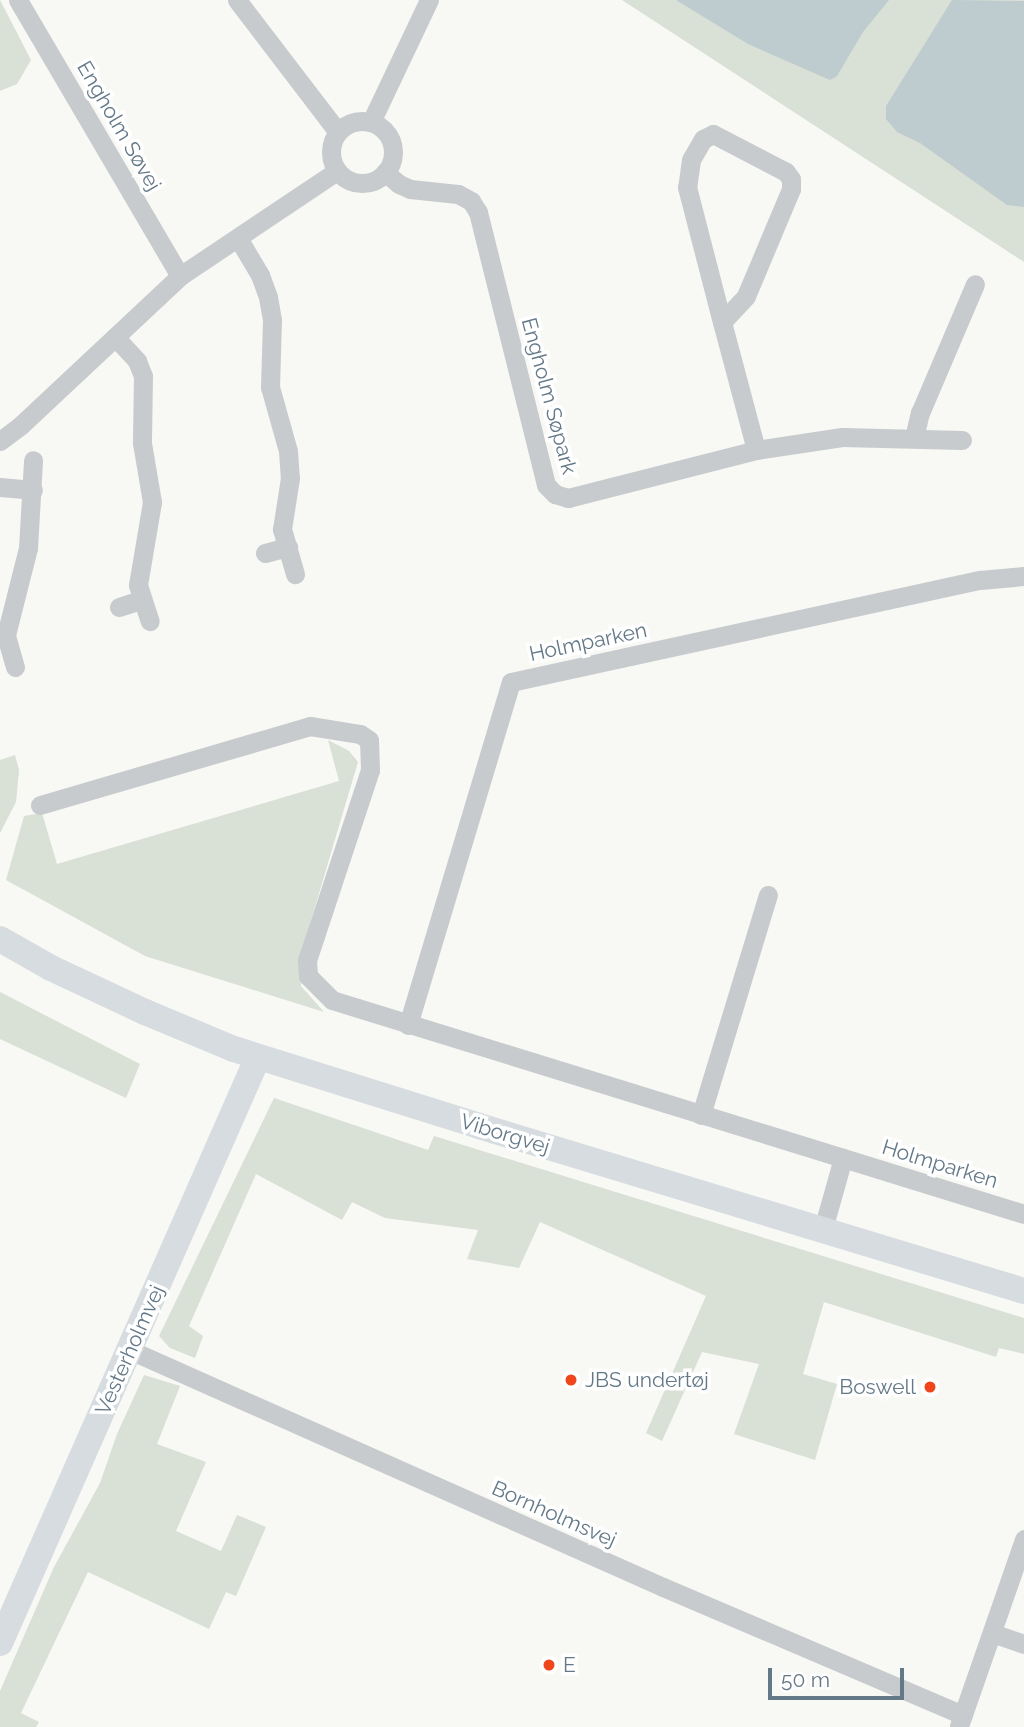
<!DOCTYPE html>
<html>
<head>
<meta charset="utf-8">
<style>
  body { margin:0 }
  #map { position:relative; width:1024px; height:1727px; overflow:hidden; background:#f8f8f4; font-family:Raleway,sans-serif }
  div>[style] { position:absolute }
  .green>* { inset:0; background:#d9e0d5 }
  .water>* { inset:0; background:#becbcf }
  .street>* { height:19px; margin:-9.5px; padding:0 9.5px; transform-origin:9.5px; border-radius:9.5px; background:#c7cbce }
  .street>.ring { margin:-9.5px; padding:0; box-sizing:content-box; background:none; border:19px solid #c7cbce; border-radius:50% }
  .secondary>* { height:26px; margin:-13px; padding:0 13px; transform-origin:13px; border-radius:13px; background:#d6dce0 }
  .dots>* { width:19px; height:19px; translate:-50% -50%; box-sizing:border-box; border:4px solid #fff; border-radius:50% }
  span { translate:-50% -50%; white-space:nowrap; text-align:center; line-height:1.15; -webkit-text-stroke:7px #fff; paint-order:stroke }
  .street-label { font-size:21px; color:#647988 }
  .poi-label { font-size:21px; color:#647988 }
  .left { translate:0 -50%; text-align:left }
  .right { translate:-100% -50%; text-align:right }
  .scale { position:absolute; left:768px; top:1668px; width:136px; height:32px; box-sizing:border-box; border:4px solid #647988; border-top:0; padding-left:9px; font-size:21px; line-height:24px; white-space:nowrap; color:#647988; -webkit-text-stroke:5px #fff; paint-order:stroke }
</style>
</head>
<body>
<div id="map">
  <div class="green">
    <i style="clip-path:polygon(0 0,31px 60px,17px 84px,0 91px)"></i>
    <i style="clip-path:polygon(622px 0,1024px 0,1024px 262px)"></i>
    <i style="clip-path:polygon(328px 740px,349px 751px,358px 762px,301px 954px,301px 986px,324px 1012px,145px 956px,6px 880px,24px 816px,42px 813px,57px 864px,339px 781px)"></i>
    <i style="clip-path:polygon(15px 755px,19px 770px,16px 802px,0 833px,0 760px)"></i>
    <i style="clip-path:polygon(0 992px,140px 1064px,126px 1098px,0 1039px)"></i>
    <i style="clip-path:polygon(274px 1098px,428px 1150px,434px 1136px,1024px 1318px,1024px 1354px,999px 1348px,996px 1357px,824px 1302px,803px 1374px,837px 1384px,815px 1460px,734px 1434px,759px 1364px,702px 1352px,662px 1441px,646px 1433px,706px 1296px,540px 1222px,519px 1268px,467px 1259px,478px 1230px,385px 1218px,352px 1202px,342px 1220px,256px 1174px,189px 1326px,203px 1336px,195px 1358px,170px 1348px,159px 1336px)"></i>
    <i style="clip-path:polygon(144px 1375px,180px 1386px,157px 1444px,206px 1462px,176px 1531px,221px 1551px,237px 1515px,266px 1527px,236px 1596px,226px 1592px,209px 1629px,88px 1572px,21px 1713px,39px 1722px,36px 1727px,0 1727px,0 1691px,54px 1567px,100px 1483px,117px 1434px)"></i>
  </div>
  <div class="water">
    <i style="clip-path:polygon(676px 0,889px 0,863px 32px,837px 76px,830px 80px,748px 44px)"></i>
    <i style="clip-path:polygon(952px 0,1024px 1px,1024px 207px,1007px 205px,920px 143px,897px 132px,886px 119px,886px 106px)"></i>
  </div>
  <div class="street">
    <i style="left:18px;top:0;width:320px;rotate:59.6deg"></i>
    <i style="left:237px;top:0;width:166px;rotate:52.6deg"></i>
    <i class="ring" style="left:331px;top:121px;width:43px;height:43px"></i>
    <i style="left:371px;top:122px;width:135px;rotate:-64.6deg"></i>
    <i style="left:385px;top:172px;width:18px;rotate:41deg"></i>
    <i style="left:399px;top:184px;width:12px;rotate:24deg"></i>
    <i style="left:410px;top:189px;width:48px;rotate:5.9deg"></i>
    <i style="left:458px;top:194px;width:15px;rotate:28deg"></i>
    <i style="left:471px;top:201px;width:13px;rotate:58deg"></i>
    <i style="left:478px;top:212px;width:281px;rotate:76deg"></i>
    <i style="left:546px;top:485px;width:13px;rotate:45deg"></i>
    <i style="left:555px;top:494px;width:14px;rotate:17deg"></i>
    <i style="left:568px;top:498px;width:194px;rotate:-14.3deg"></i>
    <i style="left:756px;top:450px;width:87px;rotate:-8.6deg"></i>
    <i style="left:842px;top:437px;width:120px;rotate:1.4deg"></i>
    <i style="left:238px;top:238px;width:43px;rotate:59.3deg"></i>
    <i style="left:260px;top:275px;width:23px;rotate:70deg"></i>
    <i style="left:268px;top:297px;width:23px;rotate:80deg"></i>
    <i style="left:272px;top:320px;width:67px;rotate:91.7deg"></i>
    <i style="left:270px;top:387px;width:66px;rotate:74.3deg"></i>
    <i style="left:288px;top:451px;width:27px;rotate:86deg"></i>
    <i style="left:290px;top:478px;width:52px;rotate:98.9deg"></i>
    <i style="left:282px;top:529px;width:47px;rotate:73.9deg"></i>
    <i style="left:722px;top:322px;width:35px;rotate:-47deg"></i>
    <i style="left:746px;top:296px;width:116px;rotate:-67.2deg"></i>
    <i style="left:791px;top:189px;width:10px;rotate:-90deg"></i>
    <i style="left:791px;top:179px;width:9px;rotate:-126deg"></i>
    <i style="left:786px;top:172px;width:82px;rotate:-152.5deg"></i>
    <i style="left:713px;top:134px;width:11px;rotate:153deg"></i>
    <i style="left:703px;top:139px;width:24px;rotate:120deg"></i>
    <i style="left:691px;top:160px;width:27px;rotate:98deg"></i>
    <i style="left:687px;top:187px;width:139px;rotate:75.5deg"></i>
    <i style="left:722px;top:322px;width:132px;rotate:75.1deg"></i>
    <i style="left:115px;top:337px;width:33px;rotate:47deg"></i>
    <i style="left:137px;top:361px;width:16px;rotate:68deg"></i>
    <i style="left:143px;top:376px;width:67px;rotate:90.9deg"></i>
    <i style="left:142px;top:443px;width:60px;rotate:80.4deg"></i>
    <i style="left:152px;top:502px;width:84px;rotate:99.6deg"></i>
    <i style="left:138px;top:585px;width:38px;rotate:72deg"></i>
    <i style="left:914px;top:438px;width:26px;rotate:-77deg"></i>
    <i style="left:920px;top:413px;width:140px;rotate:-66.9deg"></i>
    <i style="left:0;top:441px;width:26px;rotate:-37deg"></i>
    <i style="left:21px;top:425px;width:218px;rotate:-43.1deg"></i>
    <i style="left:180px;top:276px;width:189px;rotate:-33.8deg"></i>
    <i style="left:0;top:487px;width:33px;rotate:5deg"></i>
    <i style="left:265px;top:553px;width:24px;rotate:-15deg"></i>
    <i style="left:119px;top:607px;width:23px;rotate:-18deg"></i>
    <i style="left:15px;top:667px;width:33px;rotate:-106deg"></i>
    <i style="left:6px;top:635px;width:90px;rotate:-75.8deg"></i>
    <i style="left:28px;top:548px;width:88px;rotate:-86.7deg"></i>
    <i style="left:40px;top:805px;width:281px;rotate:-16.3deg"></i>
    <i style="left:310px;top:726px;width:51px;rotate:9.1deg"></i>
    <i style="left:360px;top:734px;width:11px;rotate:34deg"></i>
    <i style="left:369px;top:740px;width:30px;rotate:88deg"></i>
    <i style="left:370px;top:770px;width:200px;rotate:108.3deg"></i>
    <i style="left:307px;top:960px;width:16px;rotate:86deg"></i>
    <i style="left:308px;top:976px;width:34px;rotate:45deg"></i>
    <i style="left:332px;top:1000px;width:724px;rotate:17.18deg"></i>
    <i style="left:408px;top:1025px;width:358px;rotate:-73.3deg"></i>
    <i style="left:511px;top:682px;width:480px;rotate:-12.3deg"></i>
    <i style="left:980px;top:580px;width:44px;rotate:-5.2deg"></i>
    <i style="left:701px;top:1115px;width:230px;rotate:-73.1deg"></i>
    <i style="left:823px;top:1229px;width:74px;rotate:-74.3deg"></i>
    <i style="left:130px;top:1350px;width:583px;rotate:23.97deg"></i>
    <i style="left:663px;top:1587px;width:326px;rotate:23.1deg"></i>
    <i style="left:992px;top:1633px;width:34px;rotate:19deg"></i>
    <i style="left:959px;top:1726px;width:198px;rotate:-70.8deg"></i>
  </div>
  <div class="secondary">
    <i style="left:0;top:939px;width:59px;rotate:29.6deg"></i>
    <i style="left:51px;top:968px;width:104px;rotate:25.1deg"></i>
    <i style="left:145px;top:1012px;width:96px;rotate:22.6deg"></i>
    <i style="left:234px;top:1049px;width:257px;rotate:17.4deg"></i>
    <i style="left:479px;top:1126px;width:569px;rotate:16.84deg"></i>
    <i style="left:0;top:1643px;width:640px;rotate:-66.24deg"></i>
  </div>
  <div class="dots">
    <i style="left:571px;top:1380px;background:#f0461c"></i>
    <i style="left:930px;top:1387px;background:#f0461c"></i>
    <i style="left:549px;top:1665px;background:#f0461c"></i>
  </div>
  <div class="street-label">
    <span style="left:119px;top:126px;rotate:60deg">Engholm Søvej</span>
    <span style="left:549px;top:396px;rotate:75deg">Engholm Søpark</span>
    <span style="left:588px;top:642px;rotate:-12deg">Holmparken</span>
    <span style="left:505px;top:1134px;rotate:17deg">Viborgvej</span>
    <span style="left:940px;top:1164px;rotate:17deg">Holmparken</span>
    <span style="left:130px;top:1350px;rotate:-66deg">Vesterholmvej</span>
    <span style="left:554px;top:1514px;rotate:24deg">Bornholmsvej</span>
  </div>
  <div class="poi-label">
    <span class="left" style="left:585px;top:1380px">JBS undertøj</span>
    <span class="right" style="left:916px;top:1387px">Boswell</span>
    <span class="left" style="left:563px;top:1665px">E</span>
  </div>
  <div class="scale">50 m</div>
</div>
</body>
</html>
